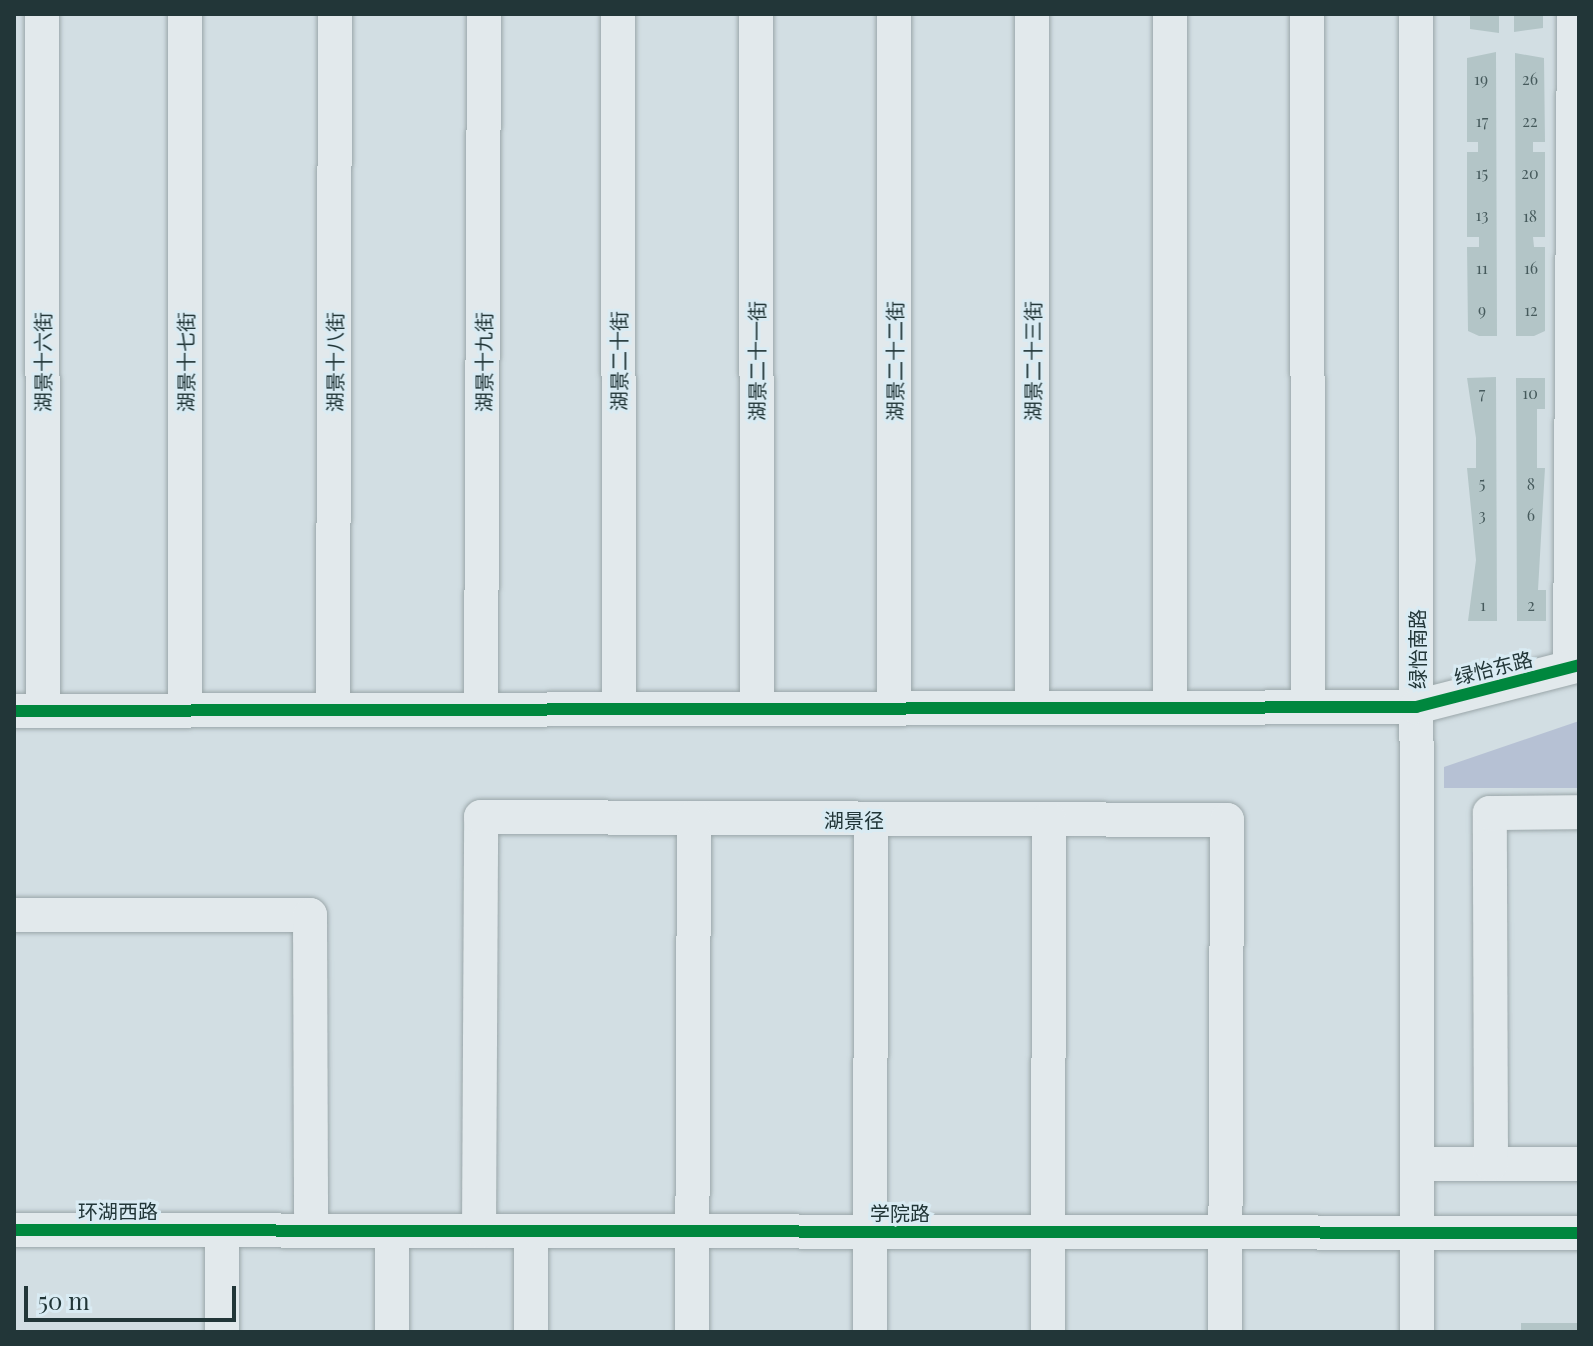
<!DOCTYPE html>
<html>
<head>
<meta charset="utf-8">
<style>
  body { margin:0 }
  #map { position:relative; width:1593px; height:1346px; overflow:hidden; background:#d2dee3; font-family:"Playfair Display","Noto Sans SC",serif }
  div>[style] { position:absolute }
  .green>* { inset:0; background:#b6c1d4 }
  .building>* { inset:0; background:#b3c5c7; transform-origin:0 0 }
  .roads { filter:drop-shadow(0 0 2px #9aa6a9) drop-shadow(0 0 2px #9aa6a9) }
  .minor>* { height:34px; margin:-17px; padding:0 17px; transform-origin:17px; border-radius:17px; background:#e2e9ec }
  .cycleway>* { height:12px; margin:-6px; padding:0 6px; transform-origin:6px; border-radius:6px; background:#00873e }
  span { translate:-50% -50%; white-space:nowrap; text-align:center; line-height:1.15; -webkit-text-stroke:6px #d9ebf3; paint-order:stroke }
  .number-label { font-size:16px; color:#465a5c }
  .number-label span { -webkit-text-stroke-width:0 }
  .street-label { font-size:20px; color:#223638 }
  .frame { position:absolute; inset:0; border:16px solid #223638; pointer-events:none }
  .scale { position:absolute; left:24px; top:1286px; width:212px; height:36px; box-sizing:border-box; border:4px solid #223638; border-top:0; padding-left:10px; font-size:24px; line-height:28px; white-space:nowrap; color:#223638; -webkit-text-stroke:6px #d9ebf3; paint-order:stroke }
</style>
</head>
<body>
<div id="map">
  <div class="green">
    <i style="clip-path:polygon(1579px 721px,1579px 788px,1444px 788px,1444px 767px)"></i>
  </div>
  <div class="building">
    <i style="clip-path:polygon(1470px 14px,1499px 14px,1499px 33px,1470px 29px)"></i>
    <i style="clip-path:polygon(1514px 14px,1543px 14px,1543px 28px,1514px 32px)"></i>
    <i style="clip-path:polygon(1496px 52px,1497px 336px,1479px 336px,1468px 331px,1467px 247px,1479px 247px,1479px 237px,1467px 237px,1467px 152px,1478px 152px,1478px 142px,1467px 142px,1467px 58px)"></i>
    <i style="clip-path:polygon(1515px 53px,1544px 58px,1545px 142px,1533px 142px,1533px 152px,1545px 152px,1545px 237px,1533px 237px,1534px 247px,1545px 247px,1545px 331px,1534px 336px,1516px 336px)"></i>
    <i style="clip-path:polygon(1496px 377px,1497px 621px,1468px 621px,1476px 560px,1467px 468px,1476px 468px,1476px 438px,1467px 378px)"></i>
    <i style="clip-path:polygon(1516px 378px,1545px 378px,1545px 409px,1537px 409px,1537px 468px,1545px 468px,1538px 590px,1546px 590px,1546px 621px,1517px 621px)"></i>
    <i style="left:1579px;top:1323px;width:9px;height:58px;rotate:90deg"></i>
  </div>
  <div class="roads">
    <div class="minor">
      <i style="left:42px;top:14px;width:697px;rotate:89.92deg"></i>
      <i style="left:185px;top:14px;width:696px;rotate:90deg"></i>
      <i style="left:618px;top:14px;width:695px;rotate:89.92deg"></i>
      <i style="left:756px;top:14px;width:695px;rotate:89.92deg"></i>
      <i style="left:894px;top:14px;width:694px;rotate:90deg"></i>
      <i style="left:1032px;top:14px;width:694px;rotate:90deg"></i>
      <i style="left:1170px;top:14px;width:693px;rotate:90deg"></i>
      <i style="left:1307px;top:14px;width:693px;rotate:89.92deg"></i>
      <i style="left:1416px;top:14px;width:1318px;rotate:89.96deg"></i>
      <i style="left:1570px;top:667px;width:653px;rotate:-89.65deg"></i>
      <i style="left:481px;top:709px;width:695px;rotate:-89.75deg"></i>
      <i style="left:333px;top:710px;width:696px;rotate:-89.84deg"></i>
      <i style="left:14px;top:711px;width:1402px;rotate:-0.16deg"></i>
      <i style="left:1416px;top:707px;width:168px;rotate:-14.4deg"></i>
      <i style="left:14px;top:915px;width:296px"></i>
      <i style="left:310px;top:915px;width:315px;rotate:89.8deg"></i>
      <i style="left:1417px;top:1164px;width:162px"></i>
      <i style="left:1491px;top:1164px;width:351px;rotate:-90.2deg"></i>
      <i style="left:1490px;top:813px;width:89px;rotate:-0.6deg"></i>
      <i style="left:14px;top:1230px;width:1565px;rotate:0.11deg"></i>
      <i style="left:479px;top:1231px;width:414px;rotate:-89.7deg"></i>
      <i style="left:481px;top:817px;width:746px;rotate:0.23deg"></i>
      <i style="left:1227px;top:820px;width:512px;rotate:90.22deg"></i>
      <i style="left:222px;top:1332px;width:102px;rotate:-90deg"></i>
      <i style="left:392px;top:1332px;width:101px;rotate:-90deg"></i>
      <i style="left:531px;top:1332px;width:101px;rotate:-90deg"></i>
      <i style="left:692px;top:1332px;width:514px;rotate:-89.78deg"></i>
      <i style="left:870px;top:1332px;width:513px;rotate:-89.89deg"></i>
      <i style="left:1048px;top:1332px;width:513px;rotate:-89.89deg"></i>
    </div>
  </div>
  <div class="cycleway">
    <i style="left:14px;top:711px;width:1402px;rotate:-0.16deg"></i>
    <i style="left:1416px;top:707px;width:168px;rotate:-14.4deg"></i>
    <i style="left:14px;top:1230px;width:1565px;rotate:0.11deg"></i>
  </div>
  <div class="number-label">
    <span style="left:1481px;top:79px">19</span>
    <span style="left:1530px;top:79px">26</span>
    <span style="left:1482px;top:121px">17</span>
    <span style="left:1530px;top:121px">22</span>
    <span style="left:1482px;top:173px">15</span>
    <span style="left:1530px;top:173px">20</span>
    <span style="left:1482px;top:215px">13</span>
    <span style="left:1530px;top:216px">18</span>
    <span style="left:1482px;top:268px">11</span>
    <span style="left:1531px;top:268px">16</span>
    <span style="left:1482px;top:310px">9</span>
    <span style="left:1531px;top:310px">12</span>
    <span style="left:1482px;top:393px">7</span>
    <span style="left:1530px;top:393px">10</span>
    <span style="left:1482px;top:483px">5</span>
    <span style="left:1531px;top:484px">8</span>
    <span style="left:1482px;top:515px">3</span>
    <span style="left:1531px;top:515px">6</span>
    <span style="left:1483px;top:605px">1</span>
    <span style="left:1531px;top:605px">2</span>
  </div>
  <div class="street-label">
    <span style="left:618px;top:361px;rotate:-90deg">湖景二十街</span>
    <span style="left:756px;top:361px;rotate:-90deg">湖景二十一街</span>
    <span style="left:894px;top:361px;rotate:-90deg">湖景二十二街</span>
    <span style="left:1032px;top:361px;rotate:-90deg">湖景二十三街</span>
    <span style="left:42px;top:362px;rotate:-90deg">湖景十六街</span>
    <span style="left:185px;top:362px;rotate:-90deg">湖景十七街</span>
    <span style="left:334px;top:362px;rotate:-90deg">湖景十八街</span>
    <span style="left:483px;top:362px;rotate:-90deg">湖景十九街</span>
    <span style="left:1416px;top:649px;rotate:-90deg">绿怡南路</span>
    <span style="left:1493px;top:667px;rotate:-14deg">绿怡东路</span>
    <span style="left:854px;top:819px">湖景径</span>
    <span style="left:118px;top:1210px">环湖西路</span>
    <span style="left:900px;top:1212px">学院路</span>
  </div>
  <div class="frame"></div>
  <div class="scale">50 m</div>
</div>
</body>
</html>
